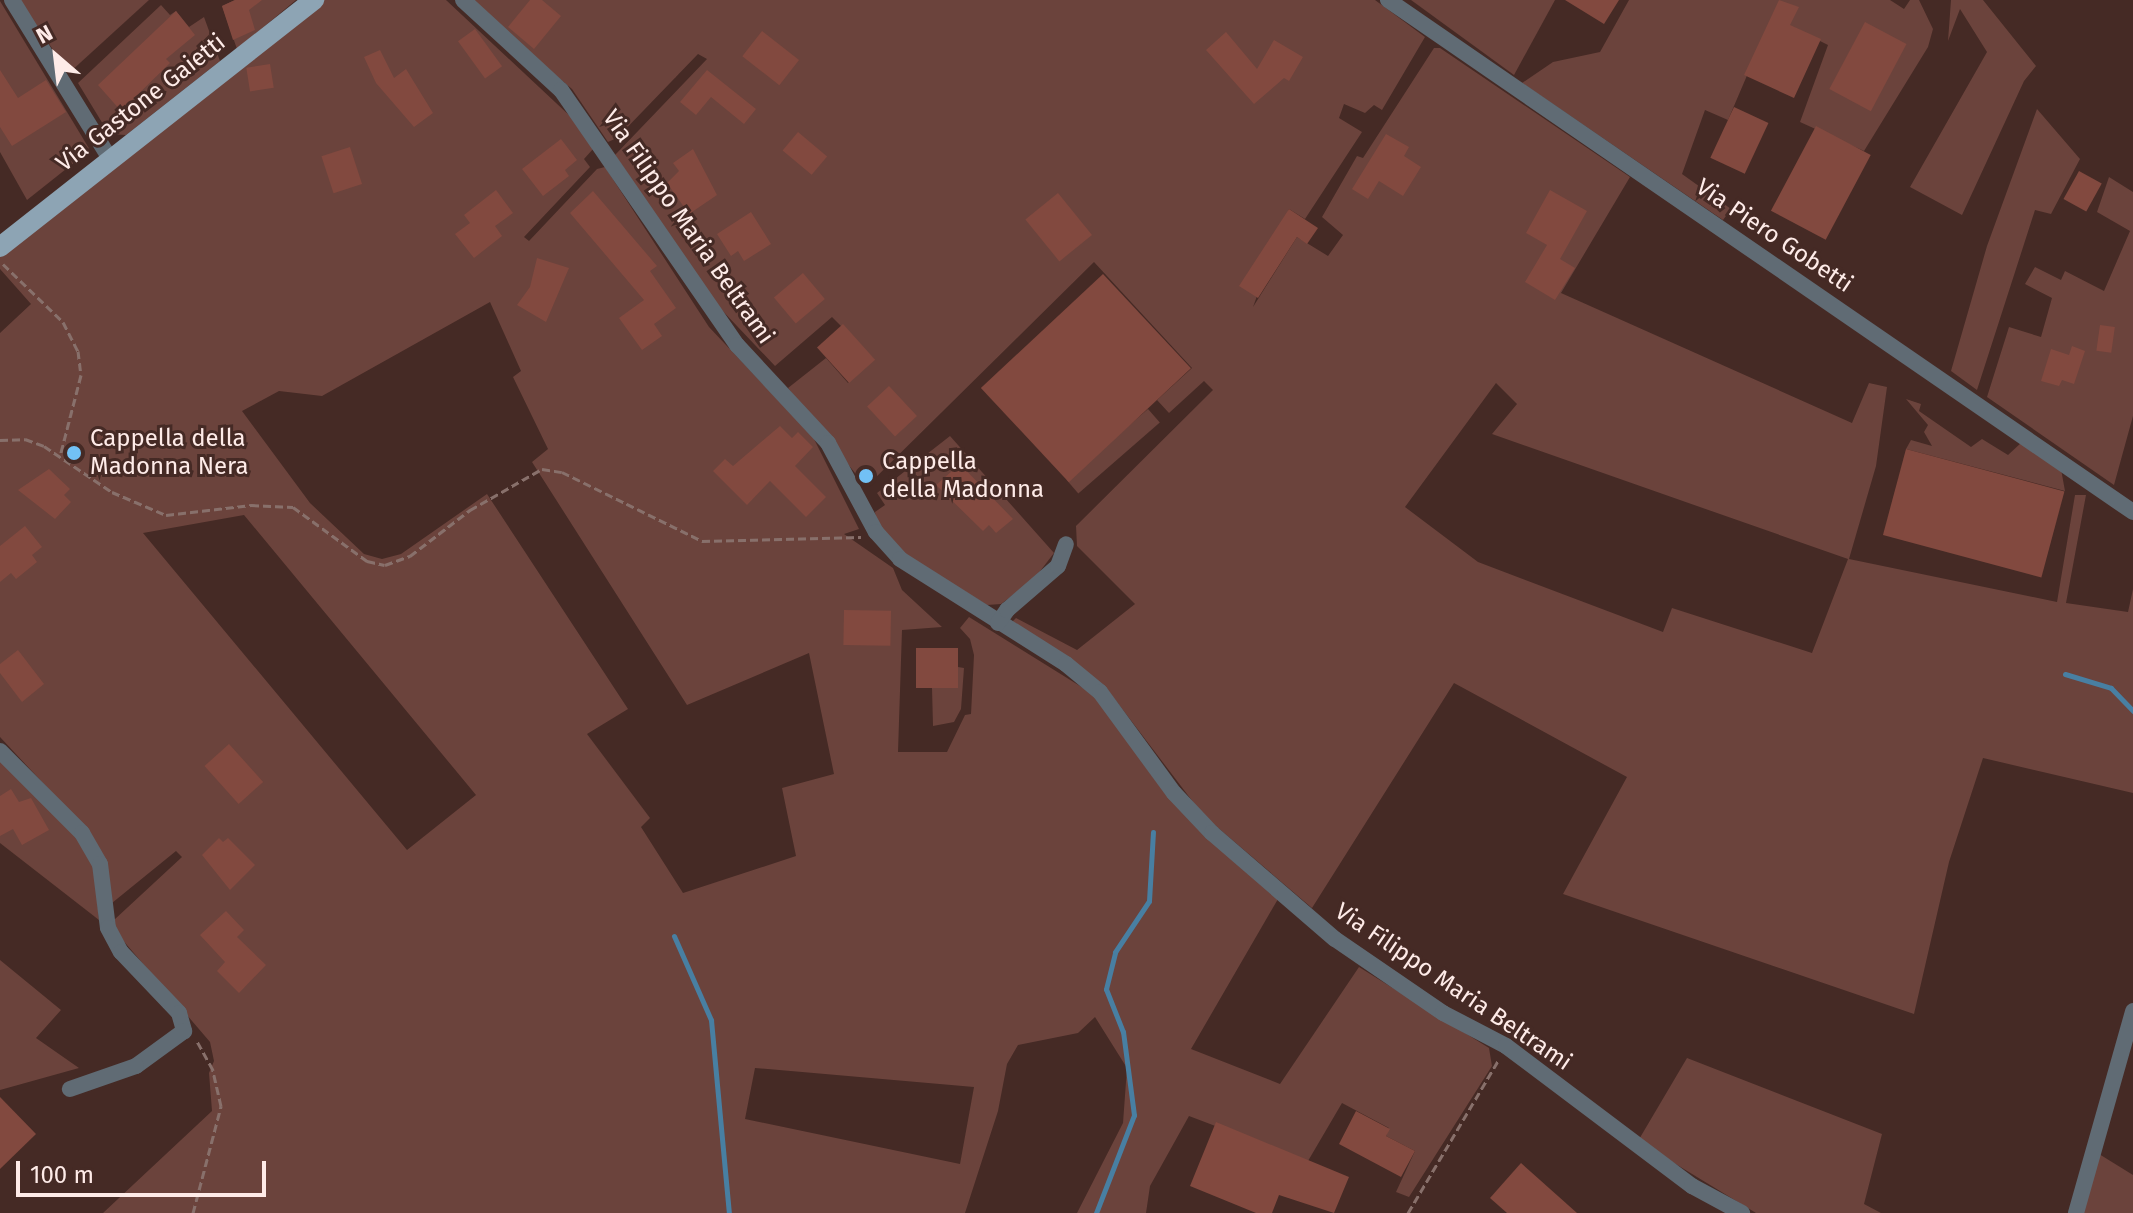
<!DOCTYPE html>
<html>
<head>
<meta charset="utf-8">
<style>
  body { margin:0 }
  #map { position:relative; width:2133px; height:1213px; overflow:hidden; background:#452a25; font-family:"Fira Sans",sans-serif }
  div>[style] { position:absolute }
  .green>* { inset:0; background:#6b433c; transform-origin:0 0 }
  .stream>* { height:5px; margin:-2.5px; padding:0 2.5px; transform-origin:2.5px; border-radius:2.5px; background:#487fa2 }
  .building>* { inset:0; background:#82493f; transform-origin:0 0 }
  .path>* { height:3px; margin-top:-1.5px; transform-origin:0; background:repeating-linear-gradient(90deg,#88706b 0 8px,transparent 0 12px) }
  .minor>* { height:16px; margin:-8px; padding:0 8px; transform-origin:8px; border-radius:8px; background:#606b74 }
  .major>* { height:20px; margin:-10px; padding:0 10px; transform-origin:10px; border-radius:10px; background:#8da4b4 }
  .dots>* { width:22px; height:22px; translate:-50% -50%; box-sizing:border-box; border:4px solid #452a25; border-radius:50% }
  span { translate:-50% -50%; white-space:nowrap; text-align:center; line-height:1.15; -webkit-text-stroke:6px #452a25; paint-order:stroke }
  .street-label { font-size:24px; color:#feebe8 }
  .poi-label { font-size:24px; color:#feebe8 }
  .left { translate:0 -50%; text-align:left }
  .north { position:absolute; left:16px; top:16px; width:80px; height:80px; -webkit-text-stroke:6px #452a25; paint-order:stroke; rotate:332deg; font-size:22px; font-weight:700; line-height:32px; text-align:center; color:#feebe8 }
  .north::after { content:''; display:block; margin:auto; width:28px; height:36px; background:#feebe8; clip-path:polygon(50% 0,100% 100%,50% 72%,0 100%) }
  .scale { position:absolute; left:16px; top:1161px; width:250px; height:36px; box-sizing:border-box; border:4px solid #feebe8; border-top:0; padding-left:10px; font-size:24px; line-height:28px; white-space:nowrap; color:#feebe8; -webkit-text-stroke:6px #452a25; paint-order:stroke }
</style>
</head>
<body>
<div id="map">
  <div class="green">
    <i style="clip-path:polygon(19px 0,149px 0,69px 73px)"></i>
    <i style="clip-path:polygon(235px 0,296px 0,237px 49px,222px 6px)"></i>
    <i style="clip-path:polygon(evenodd,324px 0,446px 0,571px 117px,593px 149px,584px 159px,590px 167px,524px 237px,529px 241px,597px 169px,605px 167px,709px 327px,813px 437px,859px 529px,844px 534px,893px 568px,902px 590px,942px 627px,902px 630px,898px 752px,947px 752px,965px 715px,971px 714px,974px 655px,970px 639px,960px 628px,969px 617px,1096px 696px,1278px 899px,1191px 1049px,1280px 1084px,1359px 967px,1489px 1048px,1492px 1066px,1409px 1197px,1396px 1192px,1415px 1151px,1386px 1136px,1389px 1128px,1342px 1103px,1308px 1161px,1189px 1116px,1150px 1186px,1146px 1213px,1077px 1213px,1123px 1123px,1127px 1068px,1095px 1017px,1078px 1033px,1018px 1045px,1007px 1064px,998px 1111px,965px 1213px,103px 1213px,212px 1111px,209px 1073px,214px 1061px,210px 1042px,115px 931px,114px 920px,182px 857px,176px 851px,112px 903px,72px 814px,0 737px,0 333px,31px 304px,0 269px,0 255px,324px 0,490px 302px,521px 371px,513px 377px,548px 449px,532px 462px,687px 705px,809px 653px,834px 774px,782px 788px,796px 856px,683px 893px,641px 827px,650px 818px,587px 734px,628px 709px,487px 494px,401px 554px,382px 559px,364px 554px,310px 503px,242px 411px,279px 391px,322px 396px,490px 302px,324px 0,244px 515px,476px 795px,407px 850px,143px 533px,244px 515px,324px 0,755px 1068px,974px 1087px,960px 1164px,745px 1119px,755px 1068px)"></i>
    <i style="clip-path:polygon(evenodd,467px 0,1375px 0,1425px 37px,1382px 110px,1374px 105px,1365px 113px,1344px 104px,1339px 118px,1362px 132px,1305px 219px,1289px 209px,1253px 307px,1297px 237px,1328px 256px,1343px 235px,1322px 217px,1357px 156px,1363px 158px,1434px 48px,1440px 48px,1630px 177px,1561px 293px,1852px 423px,1869px 383px,1887px 387px,1876px 466px,1849px 559px,2057px 602px,2075px 495px,2086px 495px,2066px 603px,2128px 612px,2133px 589px,2133px 793px,1983px 758px,1949px 862px,1914px 1014px,1563px 894px,1627px 777px,1454px 683px,1312px 908px,1203px 815px,1107px 689px,1012px 622px,1016px 618px,1077px 650px,1135px 604px,1077px 546px,1076px 526px,1213px 390px,1204px 381px,1169px 413px,1157px 400px,1192px 368px,1094px 262px,866px 487px,788px 388px,826px 358px,848px 383px,874px 359px,832px 317px,775px 366px,718px 306px,615px 155px,707px 59px,698px 54px,617px 138px,608px 142px,572px 89px,467px 0,1496px 383px,1517px 404px,1492px 434px,1848px 559px,1812px 653px,1672px 608px,1663px 632px,1478px 562px,1405px 507px,1496px 383px)"></i>
    <i style="clip-path:polygon(1411px 0,1555px 0,1514px 75px)"></i>
    <i style="clip-path:polygon(1629px 0,1890px 0,1904px 9px,1910px 0,1919px 0,1933px 29px,1928px 47px,1864px 151px,1800px 122px,1828px 45px,1772px 17px,1728px 120px,1705px 110px,1682px 174px,1731px 209px,1723px 220px,1522px 83px,1553px 62px,1600px 52px)"></i>
    <i style="clip-path:polygon(1951px 0,1983px 0,2036px 66px,2024px 81px,1962px 215px,1910px 187px,1987px 52px,1960px 9px,1948px 41px)"></i>
    <i style="clip-path:polygon(0 1px,90px 150px,27px 200px,0 152px)"></i>
    <i style="clip-path:polygon(161px 5px,170px 15px,176px 11px,189px 27px,204px 17px,220px 61px,126px 135px,109px 134px,78px 83px)"></i>
    <i style="clip-path:polygon(2037px 109px,2080px 159px,2051px 214px,2035px 210px,1977px 390px,1951px 371px,1987px 246px)"></i>
    <i style="clip-path:polygon(2109px 177px,2133px 192px,2133px 416px,2114px 485px,1987px 397px,2009px 327px,2041px 337px,2052px 298px,2025px 284px,2035px 267px,2061px 280px,2065px 271px,2104px 291px,2130px 231px,2097px 212px)"></i>
    <i style="clip-path:polygon(1906px 399px,1921px 404px,1919px 411px,1971px 447px,1982px 439px,2008px 455px,2022px 442px,2061px 469px,2065px 491px,1906px 449px,1911px 440px,1932px 446px,1924px 432px,1928px 425px)"></i>
    <i style="left:1148px;top:409px;width:18px;height:108px;rotate:49deg"></i>
    <i style="clip-path:polygon(950px 436px,1054px 553px,1034px 579px,1001px 604px,987px 605px,902px 553px,876px 521px,875px 512px,885px 505px,877px 493px)"></i>
    <i style="clip-path:polygon(958px 667px,964px 668px,961px 709px,954px 722px,933px 726px,932px 688px,958px 688px)"></i>
    <i style="clip-path:polygon(0 760px,77px 836px,94px 864px,99px 920px,0 843px)"></i>
    <i style="clip-path:polygon(0 960px,61px 1010px,36px 1038px,79px 1068px,0 1090px)"></i>
    <i style="clip-path:polygon(1687px 1058px,1882px 1134px,1864px 1204px,1881px 1213px,1756px 1213px,1638px 1141px)"></i>
    <i style="clip-path:polygon(2099px 1154px,2133px 1175px,2133px 1213px,2082px 1213px)"></i>
  </div>
  <div class="stream">
    <i style="left:2065px;top:674px;width:48px;rotate:16.9deg"></i>
    <i style="left:2111px;top:688px;width:32px;rotate:46deg"></i>
    <i style="left:674px;top:936px;width:92px;rotate:66.2deg"></i>
    <i style="left:711px;top:1020px;width:194px;rotate:84.7deg"></i>
    <i style="left:1096px;top:1213px;width:105px;rotate:-68.8deg"></i>
    <i style="left:1134px;top:1115px;width:84px;rotate:-97.5deg"></i>
    <i style="left:1123px;top:1032px;width:46px;rotate:-111.6deg"></i>
    <i style="left:1106px;top:989px;width:38px;rotate:-76deg"></i>
    <i style="left:1115px;top:952px;width:61px;rotate:-56.3deg"></i>
    <i style="left:1149px;top:901px;width:69px;rotate:-86.7deg"></i>
  </div>
  <div class="building">
    <i style="clip-path:polygon(235px 0,262px 0,249px 10px,255px 30px,233px 40px,222px 6px)"></i>
    <i style="clip-path:polygon(530px 0,542px 0,561px 16px,534px 49px,508px 27px)"></i>
    <i style="clip-path:polygon(1565px 0,1619px 0,1604px 24px)"></i>
    <i style="clip-path:polygon(1779px 0,1799px 7px,1790px 25px,1821px 39px,1794px 98px,1744px 75px)"></i>
    <i style="clip-path:polygon(176px 11px,195px 35px,166px 59px,170px 63px,121px 111px,98px 85px)"></i>
    <i style="left:1865px;top:22px;width:47px;height:76px;rotate:28deg"></i>
    <i style="left:475px;top:29px;width:46px;height:21px;rotate:54deg"></i>
    <i style="left:762px;top:31px;width:47px;height:32px;rotate:38deg"></i>
    <i style="clip-path:polygon(1226px 32px,1257px 69px,1274px 40px,1303px 57px,1289px 81px,1284px 78px,1254px 104px,1206px 50px)"></i>
    <i style="clip-path:polygon(380px 50px,394px 78px,406px 69px,433px 113px,414px 127px,376px 83px,364px 57px)"></i>
    <i style="left:270px;top:64px;width:24px;height:24px;rotate:81deg"></i>
    <i style="clip-path:polygon(0 70px,18px 98px,46px 80px,66px 112px,12px 146px,0 127px)"></i>
    <i style="clip-path:polygon(707px 70px,756px 109px,744px 124px,711px 97px,696px 115px,680px 102px)"></i>
    <i style="left:1734px;top:107px;width:38px;height:56px;rotate:25deg"></i>
    <i style="left:1816px;top:126px;width:62px;height:96px;rotate:28deg"></i>
    <i style="left:798px;top:132px;width:38px;height:24px;rotate:40deg"></i>
    <i style="clip-path:polygon(1386px 134px,1409px 147px,1404px 156px,1421px 167px,1403px 196px,1379px 181px,1368px 199px,1352px 189px)"></i>
    <i style="clip-path:polygon(561px 139px,577px 160px,565px 170px,569px 176px,543px 196px,522px 169px)"></i>
    <i style="left:350px;top:147px;width:39px;height:30px;rotate:72deg"></i>
    <i style="clip-path:polygon(693px 149px,717px 195px,689px 214px,667px 183px,679px 171px,673px 163px)"></i>
    <i style="left:2079px;top:171px;width:26px;height:32px;rotate:29deg"></i>
    <i style="clip-path:polygon(496px 190px,513px 213px,495px 226px,502px 236px,474px 258px,455px 234px,470px 223px,464px 215px)"></i>
    <i style="clip-path:polygon(1550px 190px,1587px 211px,1560px 259px,1575px 268px,1555px 300px,1525px 282px,1547px 245px,1526px 233px)"></i>
    <i style="clip-path:polygon(593px 191px,657px 266px,650px 271px,676px 308px,654px 324px,662px 336px,642px 350px,619px 318px,644px 300px,570px 213px)"></i>
    <i style="left:1058px;top:193px;width:54px;height:42px;rotate:51deg"></i>
    <i style="clip-path:polygon(1289px 209px,1318px 228px,1307px 244px,1297px 237px,1258px 298px,1239px 286px)"></i>
    <i style="clip-path:polygon(751px 212px,771px 244px,744px 261px,738px 251px,731px 256px,717px 234px)"></i>
    <i style="clip-path:polygon(537px 258px,569px 268px,546px 322px,517px 305px,530px 287px)"></i>
    <i style="left:803px;top:273px;width:34px;height:38px;rotate:50deg"></i>
    <i style="left:1103px;top:274px;width:129px;height:167px;rotate:47deg"></i>
    <i style="left:843px;top:324px;width:48px;height:35px;rotate:48deg"></i>
    <i style="left:2100px;top:325px;width:15px;height:26px;rotate:8deg"></i>
    <i style="clip-path:polygon(2072px 346px,2085px 351px,2074px 384px,2062px 380px,2059px 386px,2041px 381px,2051px 349px,2069px 355px)"></i>
    <i style="left:889px;top:386px;width:41px;height:30px;rotate:47deg"></i>
    <i style="clip-path:polygon(780px 426px,792px 438px,798px 432px,813px 447px,795px 466px,826px 497px,806px 517px,770px 481px,747px 505px,713px 471px,725px 459px,733px 466px)"></i>
    <i style="left:1906px;top:449px;width:164px;height:89px;rotate:15deg"></i>
    <i style="clip-path:polygon(960px 464px,1013px 519px,996px 533px,989px 525px,983px 531px,936px 485px)"></i>
    <i style="clip-path:polygon(49px 469px,70px 489px,64px 495px,71px 502px,55px 519px,18px 490px)"></i>
    <i style="clip-path:polygon(25px 526px,42px 547px,32px 555px,37px 562px,16px 579px,11px 573px,0 582px,0 546px)"></i>
    <i style="left:844px;top:610px;width:47px;height:35px;rotate:1deg"></i>
    <i style="left:916px;top:648px;width:42px;height:40px"></i>
    <i style="clip-path:polygon(18px 650px,44px 684px,22px 702px,0 673px,0 664px)"></i>
    <i style="left:229px;top:744px;width:51px;height:33px;rotate:48deg"></i>
    <i style="clip-path:polygon(11px 789px,19px 802px,31px 798px,49px 830px,22px 845px,13px 829px,0 836px,0 796px)"></i>
    <i style="clip-path:polygon(219px 838px,223px 842px,228px 838px,255px 865px,230px 890px,202px 855px)"></i>
    <i style="clip-path:polygon(226px 911px,244px 930px,237px 937px,266px 965px,239px 993px,217px 971px,225px 962px,200px 935px)"></i>
    <i style="clip-path:polygon(0 1097px,36px 1134px,0 1169px)"></i>
    <i style="clip-path:polygon(1356px 1111px,1390px 1129px,1386px 1136px,1415px 1151px,1401px 1177px,1339px 1144px)"></i>
    <i style="clip-path:polygon(1216px 1122px,1349px 1177px,1334px 1213px,1279px 1195px,1272px 1213px,1256px 1213px,1190px 1186px)"></i>
    <i style="clip-path:polygon(1521px 1163px,1577px 1213px,1507px 1213px,1490px 1198px)"></i>
  </div>
  <div class="path">
    <i style="left:3px;top:264px;width:83px;rotate:44deg"></i>
    <i style="left:63px;top:322px;width:33px;rotate:63deg"></i>
    <i style="left:78px;top:351px;width:24px;rotate:83deg"></i>
    <i style="left:81px;top:375px;width:84px;rotate:104.5deg"></i>
    <i style="left:0;top:440px;width:25px;rotate:-2deg"></i>
    <i style="left:25px;top:439px;width:20px;rotate:20deg"></i>
    <i style="left:44px;top:446px;width:82px;rotate:34.1deg"></i>
    <i style="left:112px;top:492px;width:59px;rotate:23.1deg"></i>
    <i style="left:166px;top:515px;width:86px;rotate:-6.7deg"></i>
    <i style="left:251px;top:505px;width:42px;rotate:2.7deg"></i>
    <i style="left:293px;top:507px;width:92px;rotate:36.1deg"></i>
    <i style="left:367px;top:561px;width:18px;rotate:13deg"></i>
    <i style="left:385px;top:565px;width:27px;rotate:-20deg"></i>
    <i style="left:410px;top:556px;width:76px;rotate:-37.5deg"></i>
    <i style="left:470px;top:510px;width:83px;rotate:-29.7deg"></i>
    <i style="left:542px;top:469px;width:20px;rotate:9deg"></i>
    <i style="left:562px;top:472px;width:156px;rotate:26.2deg"></i>
    <i style="left:702px;top:541px;width:159px;rotate:-1.4deg"></i>
    <i style="left:193px;top:1213px;width:111px;rotate:-75.3deg"></i>
    <i style="left:221px;top:1106px;width:37px;rotate:-103deg"></i>
    <i style="left:213px;top:1070px;width:35px;rotate:-119deg"></i>
    <i style="left:1408px;top:1213px;width:179px;rotate:-59.4deg"></i>
  </div>
  <div class="minor">
    <i style="left:12px;top:0;width:188px;rotate:58.3deg"></i>
    <i style="left:463px;top:0;width:133px;rotate:42.6deg"></i>
    <i style="left:561px;top:90px;width:310px;rotate:55.4deg"></i>
    <i style="left:737px;top:345px;width:134px;rotate:47.1deg"></i>
    <i style="left:828px;top:443px;width:101px;rotate:61.7deg"></i>
    <i style="left:876px;top:532px;width:36px;rotate:48deg"></i>
    <i style="left:900px;top:559px;width:196px;rotate:32.3deg"></i>
    <i style="left:1066px;top:664px;width:44px;rotate:39.5deg"></i>
    <i style="left:1100px;top:692px;width:125px;rotate:53.8deg"></i>
    <i style="left:1174px;top:793px;width:55px;rotate:46.5deg"></i>
    <i style="left:1212px;top:833px;width:162px;rotate:40.8deg"></i>
    <i style="left:1335px;top:939px;width:131px;rotate:34.4deg"></i>
    <i style="left:1443px;top:1013px;width:71px;rotate:27.6deg"></i>
    <i style="left:1506px;top:1046px;width:233px;rotate:37deg"></i>
    <i style="left:1692px;top:1186px;width:57px;rotate:28.4deg"></i>
    <i style="left:1388px;top:0;width:904px;rotate:34.5deg"></i>
    <i style="left:998px;top:623px;width:16px;rotate:-55deg"></i>
    <i style="left:1007px;top:610px;width:67px;rotate:-40.8deg"></i>
    <i style="left:1058px;top:566px;width:23px;rotate:-70deg"></i>
    <i style="left:0;top:751px;width:116px;rotate:45deg"></i>
    <i style="left:82px;top:833px;width:36px;rotate:60deg"></i>
    <i style="left:100px;top:864px;width:64px;rotate:82.9deg"></i>
    <i style="left:108px;top:928px;width:27px;rotate:62deg"></i>
    <i style="left:121px;top:952px;width:84px;rotate:46.4deg"></i>
    <i style="left:179px;top:1013px;width:19px;rotate:74deg"></i>
    <i style="left:184px;top:1031px;width:59px;rotate:143.9deg"></i>
    <i style="left:136px;top:1066px;width:70px;rotate:160.8deg"></i>
    <i style="left:2076px;top:1213px;width:210px;rotate:-74.2deg"></i>
  </div>
  <div class="major">
    <i style="left:0;top:247px;width:400px;rotate:-38.2deg"></i>
  </div>
  <div class="dots">
    <i style="left:74px;top:453px;background:#72c1f5"></i>
    <i style="left:866px;top:476px;background:#72c1f5"></i>
  </div>
  <div class="street-label">
    <span style="left:141px;top:103px;rotate:-38deg">Via Gastone Gaietti</span>
    <span style="left:688px;top:227px;rotate:55deg">Via Filippo Maria Beltrami</span>
    <span style="left:1774px;top:236px;rotate:34deg">Via Piero Gobetti</span>
    <span style="left:1453px;top:987px;rotate:34deg">Via Filippo Maria Beltrami</span>
  </div>
  <div class="poi-label">
    <span class="left" style="left:90px;top:453px">Cappella della<br>Madonna Nera</span>
    <span class="left" style="left:882px;top:476px">Cappella<br>della Madonna</span>
  </div>
  <div class="north">N</div>
  <div class="scale">100 m</div>
</div>
</body>
</html>
